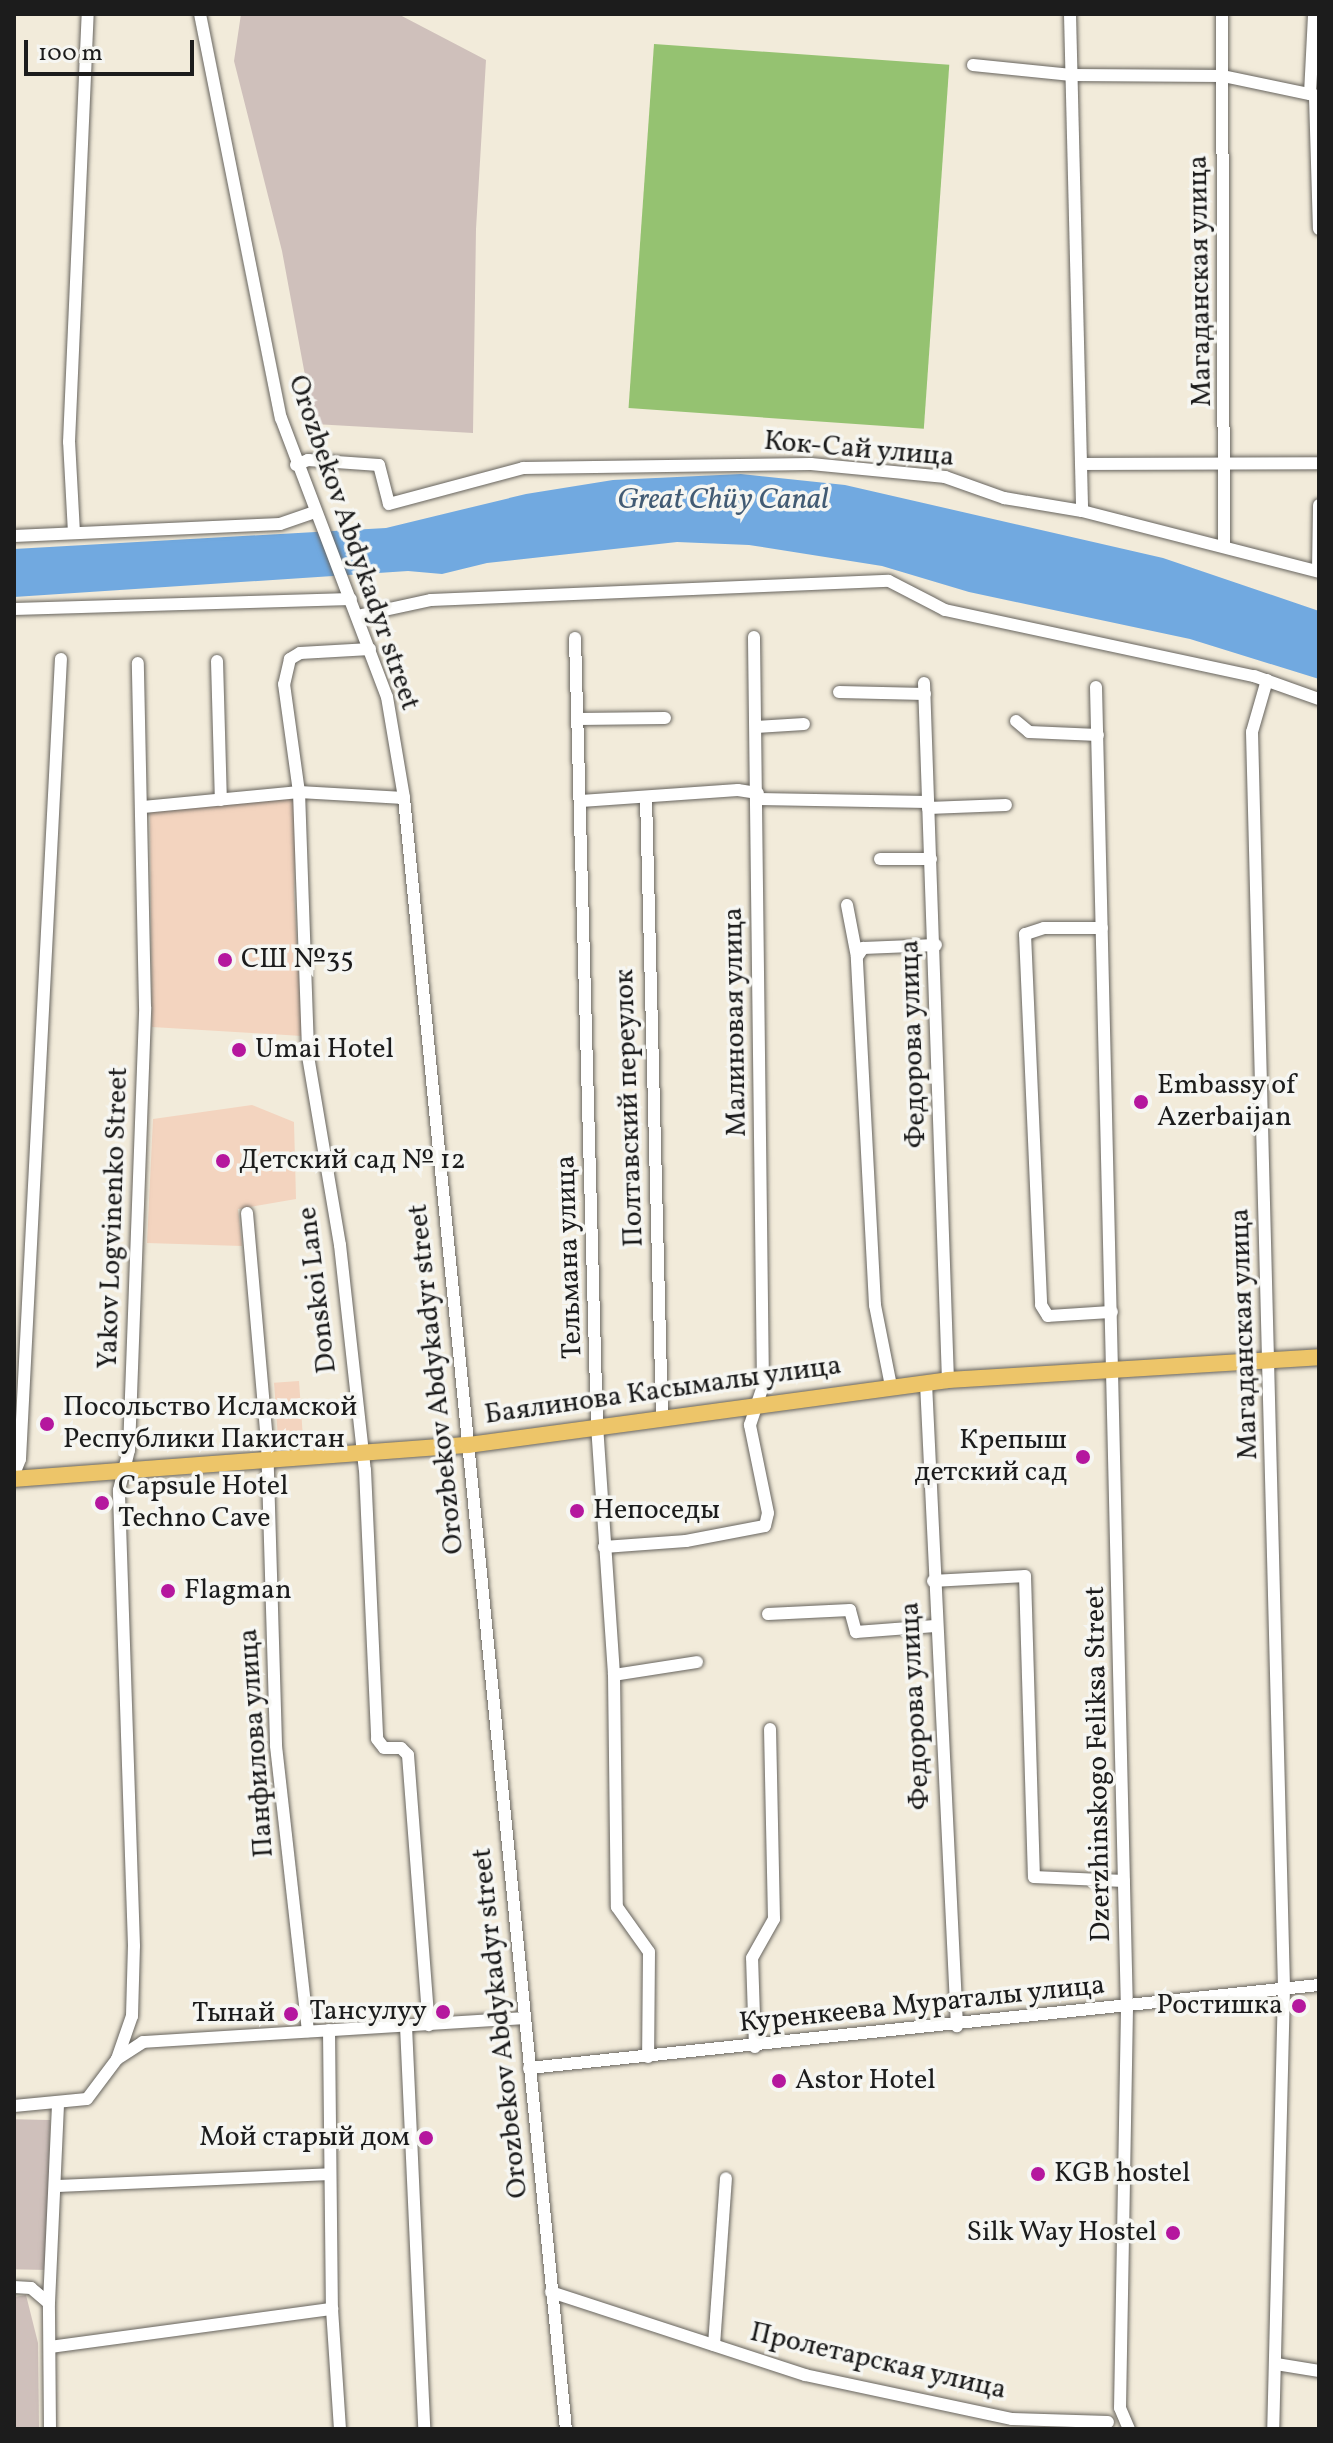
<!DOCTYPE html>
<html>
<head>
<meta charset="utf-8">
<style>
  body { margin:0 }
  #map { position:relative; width:1333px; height:2443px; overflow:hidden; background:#f2ebda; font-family:Vollkorn,serif }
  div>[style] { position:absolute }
  .built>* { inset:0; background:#f3d4bf; transform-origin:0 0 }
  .industrial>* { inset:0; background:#cfc0bb; transform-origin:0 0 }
  .green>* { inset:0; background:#95c271; transform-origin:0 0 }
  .water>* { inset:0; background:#71a9e0 }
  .roads { filter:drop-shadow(0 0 2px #67645e) drop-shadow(0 0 2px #67645e) }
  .minor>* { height:12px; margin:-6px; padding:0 6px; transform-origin:6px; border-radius:6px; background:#fff }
  .major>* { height:16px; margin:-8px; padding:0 8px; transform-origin:8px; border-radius:8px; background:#edc569 }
  .dots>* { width:22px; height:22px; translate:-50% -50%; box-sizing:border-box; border:4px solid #f6f6f2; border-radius:50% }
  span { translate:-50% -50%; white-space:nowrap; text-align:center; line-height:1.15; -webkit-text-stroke:7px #f6f6f2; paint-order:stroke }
  .street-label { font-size:28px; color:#1c1c1c }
  .poi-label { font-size:28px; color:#1c1c1c }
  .left { translate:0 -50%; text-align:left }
  .right { translate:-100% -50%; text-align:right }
  .water-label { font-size:30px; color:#425b74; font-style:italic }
  .frame { position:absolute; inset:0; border:16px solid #1c1c1c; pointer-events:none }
  .scale { position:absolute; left:24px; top:40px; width:170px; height:36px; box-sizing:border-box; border:4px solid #1c1c1c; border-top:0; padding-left:10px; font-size:24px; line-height:28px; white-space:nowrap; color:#1c1c1c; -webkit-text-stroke:6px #f6f6f2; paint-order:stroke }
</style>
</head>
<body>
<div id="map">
  <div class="built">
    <i style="clip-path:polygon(297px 797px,294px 892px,302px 1036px,152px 1027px,150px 810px)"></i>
    <i style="clip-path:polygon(252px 1105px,294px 1122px,296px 1199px,238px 1209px,242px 1246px,147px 1243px,153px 1119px)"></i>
    <i style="left:299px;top:1381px;width:58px;height:25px;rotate:86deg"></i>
  </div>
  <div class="industrial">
    <i style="clip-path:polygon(241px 14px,398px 14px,486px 60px,476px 229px,473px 433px,314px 424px,282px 251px,234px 61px)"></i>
    <i style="left:50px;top:2120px;width:150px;height:36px;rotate:91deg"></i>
    <i style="clip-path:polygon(26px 2295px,38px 2343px,39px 2429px,14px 2429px,14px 2297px)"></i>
  </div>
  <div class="green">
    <i style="left:654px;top:44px;width:296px;height:365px;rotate:4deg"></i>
  </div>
  <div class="water">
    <i style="clip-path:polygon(741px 474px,845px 485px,1163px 558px,1319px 611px,1319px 679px,1190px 639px,969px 592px,882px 566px,749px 545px,677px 542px,487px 563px,442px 574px,408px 571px,14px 597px,14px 549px,386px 528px,526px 494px,613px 480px)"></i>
  </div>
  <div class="roads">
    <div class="minor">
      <i style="left:200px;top:14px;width:412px;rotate:78.7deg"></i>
      <i style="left:281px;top:418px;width:298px;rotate:69.2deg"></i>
      <i style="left:387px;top:697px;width:102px;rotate:80.4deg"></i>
      <i style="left:404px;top:798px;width:1639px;rotate:84.33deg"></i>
      <i style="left:1070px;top:14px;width:497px;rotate:88.6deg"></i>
      <i style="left:1222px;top:14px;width:533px;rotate:89.79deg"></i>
      <i style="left:973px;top:65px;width:99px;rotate:5.8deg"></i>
      <i style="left:1071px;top:75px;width:152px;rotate:0.4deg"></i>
      <i style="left:1223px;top:76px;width:98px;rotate:11.8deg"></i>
      <i style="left:1310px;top:94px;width:80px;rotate:-87.1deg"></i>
      <i style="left:1315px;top:96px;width:133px;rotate:88.3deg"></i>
      <i style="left:1081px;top:464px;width:238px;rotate:-0.2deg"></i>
      <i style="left:296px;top:465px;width:13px;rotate:-23deg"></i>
      <i style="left:308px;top:460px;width:71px;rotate:4deg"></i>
      <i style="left:379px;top:465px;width:40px;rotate:75.6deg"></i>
      <i style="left:389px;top:504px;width:139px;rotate:-15deg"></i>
      <i style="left:523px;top:468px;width:288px;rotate:-0.8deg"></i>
      <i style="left:811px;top:464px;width:135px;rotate:5.5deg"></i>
      <i style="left:945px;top:477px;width:63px;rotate:19.6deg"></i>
      <i style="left:1004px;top:498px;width:79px;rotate:9.5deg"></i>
      <i style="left:1082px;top:511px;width:245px;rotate:14.4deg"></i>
      <i style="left:74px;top:533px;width:91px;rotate:-93.1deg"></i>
      <i style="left:69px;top:442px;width:428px;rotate:-87.5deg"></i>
      <i style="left:14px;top:536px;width:266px;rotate:-2.6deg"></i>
      <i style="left:280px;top:524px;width:36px;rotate:-19deg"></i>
      <i style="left:1318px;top:571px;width:66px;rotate:-89.1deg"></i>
      <i style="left:14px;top:609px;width:337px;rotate:-1.7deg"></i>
      <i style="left:357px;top:616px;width:76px;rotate:-12.2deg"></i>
      <i style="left:431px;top:600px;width:458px;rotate:-2.4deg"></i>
      <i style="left:889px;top:581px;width:63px;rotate:27.4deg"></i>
      <i style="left:945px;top:610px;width:316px;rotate:12.1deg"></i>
      <i style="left:1254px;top:676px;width:69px;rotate:19.5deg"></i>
      <i style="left:575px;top:638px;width:787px;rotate:88.4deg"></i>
      <i style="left:597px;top:1425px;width:251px;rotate:86.1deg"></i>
      <i style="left:614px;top:1675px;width:232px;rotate:89.3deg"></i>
      <i style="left:617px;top:1907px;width:55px;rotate:54.6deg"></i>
      <i style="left:649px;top:1952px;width:105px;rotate:90.5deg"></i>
      <i style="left:370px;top:649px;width:70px;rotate:176.7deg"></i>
      <i style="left:300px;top:653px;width:12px;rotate:149deg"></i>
      <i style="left:290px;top:659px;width:26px;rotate:103deg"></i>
      <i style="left:284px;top:684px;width:109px;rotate:82.1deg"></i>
      <i style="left:299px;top:792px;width:264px;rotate:88deg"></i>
      <i style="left:308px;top:1056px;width:192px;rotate:80.4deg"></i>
      <i style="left:340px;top:1245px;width:226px;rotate:83.7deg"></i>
      <i style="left:365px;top:1470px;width:269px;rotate:87.4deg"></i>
      <i style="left:377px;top:1739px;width:11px;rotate:52deg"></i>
      <i style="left:384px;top:1748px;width:17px"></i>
      <i style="left:401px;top:1748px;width:10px;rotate:45deg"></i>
      <i style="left:408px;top:1755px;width:271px;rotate:85.6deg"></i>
      <i style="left:217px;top:661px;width:139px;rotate:88.4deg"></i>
      <i style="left:1267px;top:680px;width:54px;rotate:106.1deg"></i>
      <i style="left:1252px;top:732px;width:1256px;rotate:88.54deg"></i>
      <i style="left:1284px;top:1988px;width:441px;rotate:91.4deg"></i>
      <i style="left:924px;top:683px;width:697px;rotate:88.03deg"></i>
      <i style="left:1096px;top:687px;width:1321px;rotate:88.66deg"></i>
      <i style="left:1127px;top:2008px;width:400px;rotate:91deg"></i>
      <i style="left:1120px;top:2408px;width:23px;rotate:67deg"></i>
      <i style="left:839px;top:692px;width:86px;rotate:1.3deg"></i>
      <i style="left:578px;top:719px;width:87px;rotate:-0.7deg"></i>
      <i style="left:1016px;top:721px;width:17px;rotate:40deg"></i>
      <i style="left:1029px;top:732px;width:69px;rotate:2.5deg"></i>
      <i style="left:756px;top:727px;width:48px;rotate:-3.6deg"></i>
      <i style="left:646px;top:797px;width:620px;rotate:88.52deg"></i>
      <i style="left:758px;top:799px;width:170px;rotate:1deg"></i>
      <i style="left:581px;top:801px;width:157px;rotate:-4deg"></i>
      <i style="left:738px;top:790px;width:20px;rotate:9deg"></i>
      <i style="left:143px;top:807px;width:157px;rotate:-5.5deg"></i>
      <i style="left:299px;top:792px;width:105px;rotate:3.3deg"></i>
      <i style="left:928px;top:808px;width:78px;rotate:-2.2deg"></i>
      <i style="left:880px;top:859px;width:51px"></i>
      <i style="left:847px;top:905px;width:53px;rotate:79.1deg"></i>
      <i style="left:1102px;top:928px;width:58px;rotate:180deg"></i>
      <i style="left:1044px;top:928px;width:20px;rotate:162deg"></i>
      <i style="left:1025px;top:934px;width:371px;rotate:87.5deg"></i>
      <i style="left:1041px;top:1305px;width:13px;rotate:58deg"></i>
      <i style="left:1048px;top:1316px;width:64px;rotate:-3.6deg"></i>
      <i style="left:247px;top:1213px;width:228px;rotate:85deg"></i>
      <i style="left:267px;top:1440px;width:306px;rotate:88.3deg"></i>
      <i style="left:276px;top:1746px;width:287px;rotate:83.6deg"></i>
      <i style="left:926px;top:1383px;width:644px;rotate:87.24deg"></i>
      <i style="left:891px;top:1386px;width:83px;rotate:-101.2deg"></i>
      <i style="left:875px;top:1305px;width:348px;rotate:-93deg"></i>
      <i style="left:857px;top:957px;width:11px;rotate:-56deg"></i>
      <i style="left:863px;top:948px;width:73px;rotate:-2.4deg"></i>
      <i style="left:14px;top:1474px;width:16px;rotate:-68deg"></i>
      <i style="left:20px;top:1459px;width:801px;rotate:-87.07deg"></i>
      <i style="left:604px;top:1547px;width:82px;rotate:-4.2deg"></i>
      <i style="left:686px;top:1541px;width:80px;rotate:-10.8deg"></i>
      <i style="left:765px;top:1526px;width:13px;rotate:-77deg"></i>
      <i style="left:768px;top:1513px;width:90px;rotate:-101.6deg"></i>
      <i style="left:750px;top:1425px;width:41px;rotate:-71.6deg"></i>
      <i style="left:763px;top:1386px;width:749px;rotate:-90.69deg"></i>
      <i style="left:933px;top:1581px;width:92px;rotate:-3.1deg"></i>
      <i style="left:1025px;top:1576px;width:301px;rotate:88.3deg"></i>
      <i style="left:1034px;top:1877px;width:90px;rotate:2.5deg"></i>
      <i style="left:768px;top:1614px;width:82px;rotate:-2.8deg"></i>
      <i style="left:850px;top:1610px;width:23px;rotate:75deg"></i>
      <i style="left:856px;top:1632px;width:79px;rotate:-4.3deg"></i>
      <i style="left:614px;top:1675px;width:84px;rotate:-8.9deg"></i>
      <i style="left:406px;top:2026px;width:403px;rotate:87.4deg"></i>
      <i style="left:329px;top:2030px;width:279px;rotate:89.4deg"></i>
      <i style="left:332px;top:2309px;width:120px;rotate:86.2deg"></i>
      <i style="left:755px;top:2047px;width:89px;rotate:-91.9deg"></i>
      <i style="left:752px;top:1958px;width:45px;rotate:-60.6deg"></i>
      <i style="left:774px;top:1919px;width:190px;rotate:-91.2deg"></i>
      <i style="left:117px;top:2059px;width:46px;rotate:-70.8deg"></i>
      <i style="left:132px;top:2016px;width:70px;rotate:-88.4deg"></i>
      <i style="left:134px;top:1946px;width:456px;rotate:-91.9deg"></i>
      <i style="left:119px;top:1490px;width:41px;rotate:-76deg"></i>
      <i style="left:129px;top:1450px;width:443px;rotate:-87.9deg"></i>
      <i style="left:145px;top:1007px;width:344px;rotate:-91.2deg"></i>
      <i style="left:529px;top:2068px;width:794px;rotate:-6deg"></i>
      <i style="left:14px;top:2106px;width:73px;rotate:-5.5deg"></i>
      <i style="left:87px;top:2099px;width:50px;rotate:-53.1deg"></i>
      <i style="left:117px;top:2059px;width:31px;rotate:-33deg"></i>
      <i style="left:143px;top:2042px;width:381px;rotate:-3.6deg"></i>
      <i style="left:58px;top:2186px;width:272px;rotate:-2.5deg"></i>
      <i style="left:14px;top:2287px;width:17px;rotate:3deg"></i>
      <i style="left:31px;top:2288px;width:23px;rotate:40deg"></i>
      <i style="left:551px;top:2292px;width:267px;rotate:18.1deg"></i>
      <i style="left:805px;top:2375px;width:212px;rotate:12deg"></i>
      <i style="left:1012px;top:2419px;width:96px;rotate:1.8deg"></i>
      <i style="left:714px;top:2345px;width:167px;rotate:-85.9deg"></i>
      <i style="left:50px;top:2347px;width:285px;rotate:-7.7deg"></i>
      <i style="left:1276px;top:2364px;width:44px;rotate:9.2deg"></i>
      <i style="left:50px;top:2429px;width:126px;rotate:-90.5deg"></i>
      <i style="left:49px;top:2303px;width:201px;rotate:-87.4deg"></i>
    </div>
    <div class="major">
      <i style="left:14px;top:1479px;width:455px;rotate:-4.3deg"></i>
      <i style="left:468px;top:1445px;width:484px;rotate:-7.7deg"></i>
      <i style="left:948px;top:1380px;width:372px;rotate:-3.5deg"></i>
    </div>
  </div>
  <div class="dots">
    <i style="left:225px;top:960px;background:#b5179e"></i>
    <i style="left:239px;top:1050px;background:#b5179e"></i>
    <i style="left:1141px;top:1102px;background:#b5179e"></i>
    <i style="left:223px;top:1161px;background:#b5179e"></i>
    <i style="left:47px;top:1424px;background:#b5179e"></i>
    <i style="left:1083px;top:1457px;background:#b5179e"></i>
    <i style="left:102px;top:1503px;background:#b5179e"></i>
    <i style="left:577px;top:1511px;background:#b5179e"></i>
    <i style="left:168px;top:1591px;background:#b5179e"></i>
    <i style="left:1299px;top:2006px;background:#b5179e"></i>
    <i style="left:443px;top:2012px;background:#b5179e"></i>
    <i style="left:291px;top:2014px;background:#b5179e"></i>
    <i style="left:779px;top:2081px;background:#b5179e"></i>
    <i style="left:426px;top:2138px;background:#b5179e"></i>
    <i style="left:1038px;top:2174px;background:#b5179e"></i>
    <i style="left:1173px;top:2233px;background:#b5179e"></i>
  </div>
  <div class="street-label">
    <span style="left:1201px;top:281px;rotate:-91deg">Магаданская улица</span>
    <span style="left:859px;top:450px;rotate:5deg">Кок-Сай улица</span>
    <span style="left:353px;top:543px;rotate:71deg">Orozbekov Abdykadyr street</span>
    <span style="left:736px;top:1022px;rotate:-91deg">Малиновая улица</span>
    <span style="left:914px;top:1044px;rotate:-92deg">Федорова улица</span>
    <span style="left:630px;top:1108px;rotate:-92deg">Полтавский переулок</span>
    <span style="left:114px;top:1218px;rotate:-88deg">Yakov Logvinenko Street</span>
    <span style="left:570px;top:1257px;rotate:-92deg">Тельмана улица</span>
    <span style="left:318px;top:1290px;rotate:-97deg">Donskoi Lane</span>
    <span style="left:1245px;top:1334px;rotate:-92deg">Магаданская улица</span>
    <span style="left:437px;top:1379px;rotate:-96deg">Orozbekov Abdykadyr street</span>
    <span style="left:663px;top:1391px;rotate:-8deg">Баялинова Касымалы улица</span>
    <span style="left:916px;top:1706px;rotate:-93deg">Федорова улица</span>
    <span style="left:257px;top:1743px;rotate:-94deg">Панфилова улица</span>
    <span style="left:1099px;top:1764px;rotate:-91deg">Dzerzhinskogo Feliksa Street</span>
    <span style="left:922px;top:2005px;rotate:-6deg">Куренкеева Мураталы улица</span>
    <span style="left:501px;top:2023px;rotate:-96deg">Orozbekov Abdykadyr street</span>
    <span style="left:878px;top:2362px;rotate:13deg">Пролетарская улица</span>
  </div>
  <div class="poi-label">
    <span class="left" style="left:241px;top:960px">СШ №35</span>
    <span class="left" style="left:255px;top:1050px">Umai Hotel</span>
    <span class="left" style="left:1157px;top:1102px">Embassy of<br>Azerbaijan</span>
    <span class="left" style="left:239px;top:1161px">Детский сад № 12</span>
    <span class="left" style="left:63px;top:1424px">Посольство Исламской<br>Республики Пакистан</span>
    <span class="right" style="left:1067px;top:1457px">Крепыш<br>детский сад</span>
    <span class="left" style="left:118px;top:1503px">Capsule Hotel<br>Techno Cave</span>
    <span class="left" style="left:593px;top:1511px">Непоседы</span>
    <span class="left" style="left:184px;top:1591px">Flagman</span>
    <span class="right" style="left:1283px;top:2006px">Ростишка</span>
    <span class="right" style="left:427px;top:2012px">Тансулуу</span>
    <span class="right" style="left:275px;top:2014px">Тынай</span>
    <span class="left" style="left:795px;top:2081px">Astor Hotel</span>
    <span class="right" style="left:410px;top:2138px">Мой старый дом</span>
    <span class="left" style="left:1054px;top:2174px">KGB hostel</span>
    <span class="right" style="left:1157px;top:2233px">Silk Way Hostel</span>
  </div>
  <div class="water-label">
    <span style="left:723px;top:500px">Great Chüy Canal</span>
  </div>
  <div class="frame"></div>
  <div class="scale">100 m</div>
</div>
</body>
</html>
